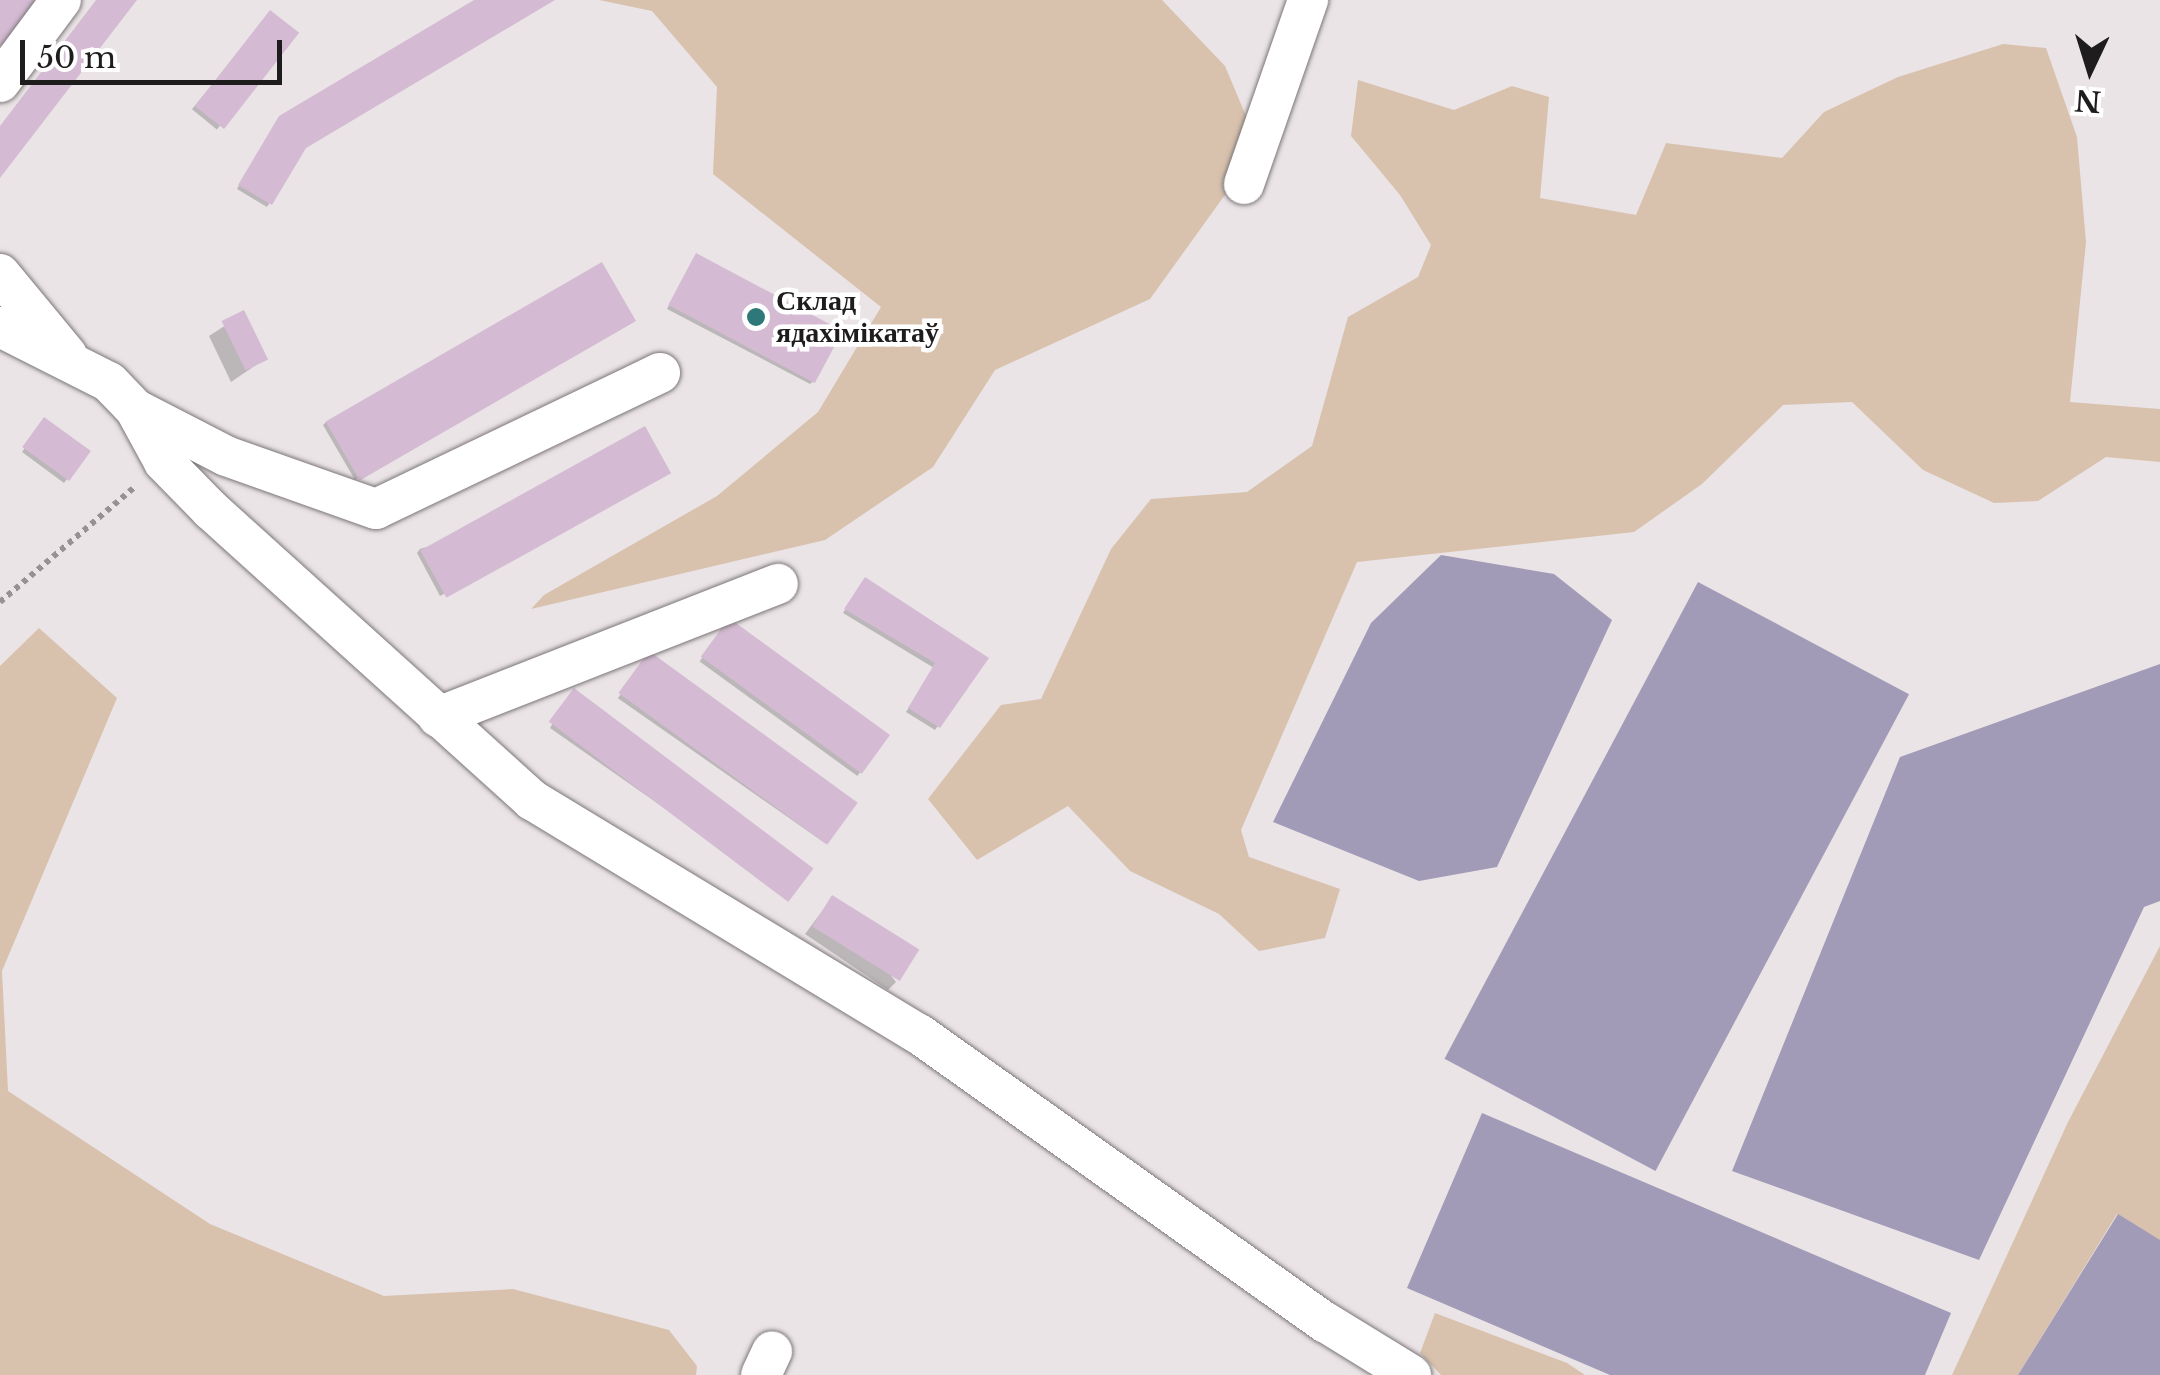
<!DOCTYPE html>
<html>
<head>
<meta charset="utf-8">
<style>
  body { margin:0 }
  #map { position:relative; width:2160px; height:1375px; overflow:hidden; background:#eae4e6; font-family:"Libre Baskerville",serif }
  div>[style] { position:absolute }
  .green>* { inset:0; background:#d8c2ae }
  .water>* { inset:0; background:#a19bb8; transform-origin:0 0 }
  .shadow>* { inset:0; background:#0003; transform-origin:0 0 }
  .building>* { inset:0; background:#d4bbd3; transform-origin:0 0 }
  .path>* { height:6px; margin-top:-3px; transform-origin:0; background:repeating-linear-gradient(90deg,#969294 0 5px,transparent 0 10px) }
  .roads { filter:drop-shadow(0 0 2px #7c7678) drop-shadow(0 0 2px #7c7678) }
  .minor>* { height:40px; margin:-20px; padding:0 20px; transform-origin:20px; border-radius:20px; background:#fff }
  .dots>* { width:28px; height:28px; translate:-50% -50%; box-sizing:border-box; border:5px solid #fff; border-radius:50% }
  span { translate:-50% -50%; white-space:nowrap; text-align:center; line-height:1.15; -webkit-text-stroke:9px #fff; paint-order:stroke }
  .poi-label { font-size:28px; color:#1e1c1d; font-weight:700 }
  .left { translate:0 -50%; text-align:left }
  .north { position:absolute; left:2040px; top:20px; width:100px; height:100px; -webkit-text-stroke:8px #fff; paint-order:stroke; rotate:184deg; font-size:28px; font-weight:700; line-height:40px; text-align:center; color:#1e1c1d }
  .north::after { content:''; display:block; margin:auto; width:35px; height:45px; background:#1e1c1d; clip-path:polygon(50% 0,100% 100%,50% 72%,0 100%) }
  .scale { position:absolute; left:20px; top:40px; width:262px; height:45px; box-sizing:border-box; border:5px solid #1e1c1d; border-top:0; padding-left:12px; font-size:30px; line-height:35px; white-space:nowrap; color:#1e1c1d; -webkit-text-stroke:8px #fff; paint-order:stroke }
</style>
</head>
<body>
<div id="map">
  <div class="green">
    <i style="clip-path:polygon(599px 0,1162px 0,1225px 66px,1249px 123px,1227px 192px,1150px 299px,995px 370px,933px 467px,825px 540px,531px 609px,544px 595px,717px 496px,818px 412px,881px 307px,713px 174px,717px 87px,652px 11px)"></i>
    <i style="clip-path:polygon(2003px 44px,2046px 48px,2077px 137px,2086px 242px,2070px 402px,2160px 409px,2160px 462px,2106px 457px,2038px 501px,1994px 503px,1923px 470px,1852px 402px,1783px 405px,1702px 484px,1634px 532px,1357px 562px,1241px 830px,1249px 857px,1340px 889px,1325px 938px,1259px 951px,1219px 914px,1130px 871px,1068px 806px,977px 860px,928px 799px,1001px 705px,1041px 699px,1111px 549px,1151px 499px,1247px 492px,1312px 446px,1348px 317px,1418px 277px,1431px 245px,1400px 195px,1351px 136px,1358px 80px,1454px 110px,1512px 86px,1549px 97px,1540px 198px,1636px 215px,1666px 143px,1782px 158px,1824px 112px,1898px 77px)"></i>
    <i style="clip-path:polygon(39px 628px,117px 698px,2px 971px,8px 1091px,210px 1224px,384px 1296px,513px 1289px,669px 1330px,697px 1366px,696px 1375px,0 1375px,0 666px)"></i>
    <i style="clip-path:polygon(2160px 946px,2160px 1242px,2117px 1214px,2018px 1375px,1952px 1375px,2068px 1122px)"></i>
    <i style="clip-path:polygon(1435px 1313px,1567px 1363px,1585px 1375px,1441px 1375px,1420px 1353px)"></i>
  </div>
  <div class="water">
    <i style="clip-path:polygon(1441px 555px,1554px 574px,1612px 620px,1497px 867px,1419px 881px,1273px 822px,1371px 623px)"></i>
    <i style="left:1698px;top:582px;width:239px;height:540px;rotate:28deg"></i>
    <i style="clip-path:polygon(2160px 664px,2160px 901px,2144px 907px,1979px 1260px,1732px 1171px,1900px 757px)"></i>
    <i style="clip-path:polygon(1482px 1113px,1951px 1313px,1925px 1375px,1610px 1375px,1407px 1288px)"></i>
    <i style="clip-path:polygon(2118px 1214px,2160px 1240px,2160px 1375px,2018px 1375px)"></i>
  </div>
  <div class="shadow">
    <i style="clip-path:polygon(479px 0,552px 0,302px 150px,267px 207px,237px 189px,276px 122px)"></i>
    <i style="left:270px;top:13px;width:32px;height:124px;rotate:39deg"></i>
    <i style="clip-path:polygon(693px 259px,814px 381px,810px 384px,667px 309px)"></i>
    <i style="clip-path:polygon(243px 314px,265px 359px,231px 382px,209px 336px)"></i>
    <i style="clip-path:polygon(630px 324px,355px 480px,323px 425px,326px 422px)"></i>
    <i style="clip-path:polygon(41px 424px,88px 452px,64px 483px,22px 452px)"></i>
    <i style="clip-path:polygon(664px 476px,440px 596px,417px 553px,420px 549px)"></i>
    <i style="clip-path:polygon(862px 583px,986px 659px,935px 730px,906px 712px,934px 668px,843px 613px)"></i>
    <i style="left:729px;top:621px;width:195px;height:50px;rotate:36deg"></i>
    <i style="left:646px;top:658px;width:253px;height:49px;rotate:35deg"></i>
    <i style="clip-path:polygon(571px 694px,791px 897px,550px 728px)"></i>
    <i style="clip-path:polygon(832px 898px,896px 982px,888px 990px,805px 934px)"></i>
  </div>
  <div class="building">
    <i style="clip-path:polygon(0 0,38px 0,8px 49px,0 45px)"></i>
    <i style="clip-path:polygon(96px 0,137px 0,0 178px,0 126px)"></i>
    <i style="clip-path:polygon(474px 0,555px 0,306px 148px,272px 205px,238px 185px,279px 116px)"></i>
    <i style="left:270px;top:10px;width:37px;height:122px;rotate:38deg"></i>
    <i style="left:696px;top:253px;width:166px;height:59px;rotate:28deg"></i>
    <i style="left:602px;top:262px;width:68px;height:319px;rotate:60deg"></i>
    <i style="left:244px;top:310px;width:55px;height:25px;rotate:64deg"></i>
    <i style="left:44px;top:417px;width:58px;height:37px;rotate:36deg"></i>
    <i style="left:645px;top:426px;width:54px;height:257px;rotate:61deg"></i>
    <i style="clip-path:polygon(865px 577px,989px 658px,940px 728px,908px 708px,935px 663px,844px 609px)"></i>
    <i style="left:729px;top:618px;width:199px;height:48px;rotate:36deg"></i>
    <i style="left:649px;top:651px;width:258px;height:52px;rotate:36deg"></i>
    <i style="left:574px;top:688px;width:300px;height:42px;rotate:37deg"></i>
    <i style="left:832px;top:895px;width:103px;height:37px;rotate:32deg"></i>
  </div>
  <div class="path">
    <i style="left:0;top:602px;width:179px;rotate:-40.5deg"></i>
  </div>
  <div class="roads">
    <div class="minor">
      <i style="left:0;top:82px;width:102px;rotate:-53.4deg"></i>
      <i style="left:1244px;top:184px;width:195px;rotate:-70.8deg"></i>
      <i style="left:0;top:274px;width:105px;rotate:50.4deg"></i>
      <i style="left:0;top:327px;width:122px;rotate:26.8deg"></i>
      <i style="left:109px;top:382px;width:37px;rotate:46deg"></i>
      <i style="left:135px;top:409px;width:60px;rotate:61.3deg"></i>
      <i style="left:164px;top:462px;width:67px;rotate:45.6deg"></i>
      <i style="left:211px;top:510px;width:433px;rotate:42.1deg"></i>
      <i style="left:532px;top:800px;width:452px;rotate:31.2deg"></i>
      <i style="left:919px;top:1034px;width:498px;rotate:35.4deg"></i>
      <i style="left:1325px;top:1322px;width:101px;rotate:31.6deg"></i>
      <i style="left:135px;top:409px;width:102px;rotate:27.3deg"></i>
      <i style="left:226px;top:456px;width:159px;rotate:19.5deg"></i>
      <i style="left:376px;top:509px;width:315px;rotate:-25.6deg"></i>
      <i style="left:438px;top:717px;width:365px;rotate:-21.4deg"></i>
      <i style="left:761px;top:1375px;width:26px;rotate:-65deg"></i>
    </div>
  </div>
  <div class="dots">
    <i style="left:756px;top:317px;background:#2e787a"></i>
  </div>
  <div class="poi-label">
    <span class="left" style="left:776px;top:317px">Склад<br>ядахімікатаў</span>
  </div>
  <div class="north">N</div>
  <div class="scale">50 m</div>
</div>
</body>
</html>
